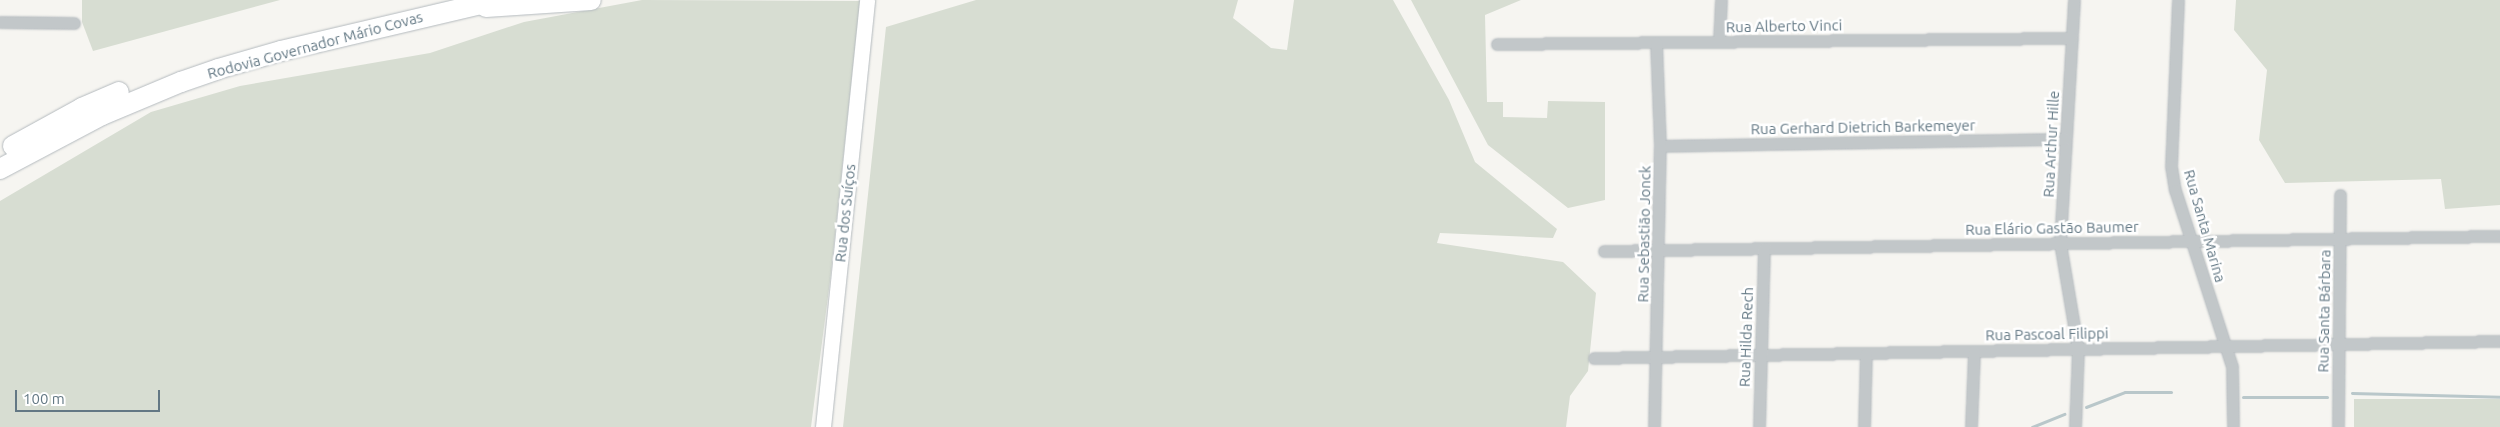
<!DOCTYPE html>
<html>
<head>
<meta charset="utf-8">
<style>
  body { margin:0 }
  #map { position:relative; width:2500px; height:427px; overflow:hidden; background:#f6f5f1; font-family:Ubuntu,sans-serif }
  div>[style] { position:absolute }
  .green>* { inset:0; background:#d7ddd2; transform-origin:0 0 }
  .stream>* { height:3px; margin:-1.5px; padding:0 1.5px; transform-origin:1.5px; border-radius:1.5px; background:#b9c7ca }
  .roads { filter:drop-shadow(0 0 1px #b4babe) drop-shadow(0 0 1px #b4babe) }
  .street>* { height:11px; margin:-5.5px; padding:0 5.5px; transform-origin:5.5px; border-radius:5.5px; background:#c2c7c9 }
  .secondary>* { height:15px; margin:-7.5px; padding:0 7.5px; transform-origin:7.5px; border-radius:7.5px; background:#fff }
  .highway>* { height:20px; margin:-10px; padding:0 10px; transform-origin:10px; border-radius:10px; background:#fff }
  span { translate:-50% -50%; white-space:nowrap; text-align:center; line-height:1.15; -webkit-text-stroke:5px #fff; paint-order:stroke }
  .street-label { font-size:15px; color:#637884 }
  .scale { position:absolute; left:15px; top:390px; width:145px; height:22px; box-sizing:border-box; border:2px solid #637884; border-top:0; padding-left:6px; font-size:15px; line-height:18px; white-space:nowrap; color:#637884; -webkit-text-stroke:4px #fff; paint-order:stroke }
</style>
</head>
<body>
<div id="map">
  <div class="green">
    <i style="clip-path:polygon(82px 0,280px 0,93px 51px,82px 22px)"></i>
    <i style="clip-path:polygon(642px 0,860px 1px,830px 281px,811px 427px,0 427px,0 201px,151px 112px,240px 86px,430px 53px,524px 22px)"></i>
    <i style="clip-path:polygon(976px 0,1238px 0,1233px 18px,1271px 48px,1287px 50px,1294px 0,1393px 0,1449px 100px,1475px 162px,1557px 229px,1553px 238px,1440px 233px,1437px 243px,1563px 262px,1596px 293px,1588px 371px,1570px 396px,1566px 427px,843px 427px,886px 27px)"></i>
    <i style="clip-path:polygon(1411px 0,1521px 0,1485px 15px,1487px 102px,1503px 102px,1503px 117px,1547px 118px,1548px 101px,1605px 102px,1605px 200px,1568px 208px,1488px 145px)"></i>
    <i style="clip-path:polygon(2236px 0,2500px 0,2500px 205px,2445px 209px,2441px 179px,2285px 183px,2259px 140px,2267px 70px,2234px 30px)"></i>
    <i style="left:2354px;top:399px;width:146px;height:28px"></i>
  </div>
  <div class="stream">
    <i style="left:2352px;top:393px;width:148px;rotate:1.5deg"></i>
    <i style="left:2243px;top:397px;width:84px"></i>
    <i style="left:2086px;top:407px;width:42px;rotate:-21deg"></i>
    <i style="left:2125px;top:392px;width:46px"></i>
    <i style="left:2032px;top:427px;width:35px;rotate:-22deg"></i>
  </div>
  <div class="roads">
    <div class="street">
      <i style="left:2074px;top:0;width:243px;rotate:93.3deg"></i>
      <i style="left:2060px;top:243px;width:108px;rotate:80.4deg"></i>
      <i style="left:2078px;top:349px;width:78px;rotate:92.2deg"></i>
      <i style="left:2178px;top:0;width:166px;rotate:92.4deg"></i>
      <i style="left:2171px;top:166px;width:24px;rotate:81deg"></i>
      <i style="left:2175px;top:190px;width:186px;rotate:72.1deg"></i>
      <i style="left:2232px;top:367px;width:60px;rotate:89deg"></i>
      <i style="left:0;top:22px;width:74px;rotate:0.8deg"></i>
      <i style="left:1719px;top:41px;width:41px;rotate:-87.2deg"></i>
      <i style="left:1497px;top:44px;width:575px;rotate:-0.6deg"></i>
      <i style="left:1660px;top:146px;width:406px;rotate:-1deg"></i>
      <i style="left:1604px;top:251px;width:896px;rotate:-0.96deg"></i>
      <i style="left:1594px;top:358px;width:906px;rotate:-1.07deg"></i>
      <i style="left:1654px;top:427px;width:281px;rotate:-88.8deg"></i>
      <i style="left:1660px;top:146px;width:104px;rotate:-92.2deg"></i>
      <i style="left:1759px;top:427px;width:179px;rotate:-88.4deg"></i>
      <i style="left:1864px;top:427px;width:74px;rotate:-88.5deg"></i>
      <i style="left:1971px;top:427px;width:76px;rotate:-87.7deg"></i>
      <i style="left:2338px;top:427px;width:232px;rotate:-89.5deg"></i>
    </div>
    <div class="secondary">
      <i style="left:823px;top:427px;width:429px;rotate:-84.1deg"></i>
    </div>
    <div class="highway">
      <i style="left:486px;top:7px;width:105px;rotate:-3.8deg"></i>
      <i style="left:13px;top:146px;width:79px;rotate:-28.8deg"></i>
      <i style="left:82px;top:108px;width:40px;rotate:-23.4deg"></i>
      <i style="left:0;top:169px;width:115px;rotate:-27.9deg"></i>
      <i style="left:102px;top:115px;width:86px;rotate:-22.7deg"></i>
      <i style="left:181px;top:82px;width:39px;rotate:-19deg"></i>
      <i style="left:218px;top:69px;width:66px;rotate:-15.9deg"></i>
      <i style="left:281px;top:51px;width:224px;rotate:-13.2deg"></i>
    </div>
  </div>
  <div class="street-label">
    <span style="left:1784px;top:26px;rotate:-1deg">Rua Alberto Vinci</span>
    <span style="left:315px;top:45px;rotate:-15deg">Rodovia Governador Mário Covas</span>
    <span style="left:1863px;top:127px;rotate:-1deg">Rua Gerhard Dietrich Barkemeyer</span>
    <span style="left:2051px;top:144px;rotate:-87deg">Rua Arthur Hille</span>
    <span style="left:845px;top:213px;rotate:-84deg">Rua dos Suíços</span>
    <span style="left:2205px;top:226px;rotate:74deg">Rua Santa Marina</span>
    <span style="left:2052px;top:228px;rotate:-1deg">Rua Elário Gastão Baumer</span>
    <span style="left:1644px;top:234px;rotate:-89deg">Rua Sebastião Jonck</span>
    <span style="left:2324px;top:311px;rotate:-89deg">Rua Santa Bárbara</span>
    <span style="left:2047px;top:334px;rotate:-1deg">Rua Pascoal Filippi</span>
    <span style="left:1746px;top:337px;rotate:-88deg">Rua Hilda Rech</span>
  </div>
  <div class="scale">100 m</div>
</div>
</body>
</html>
